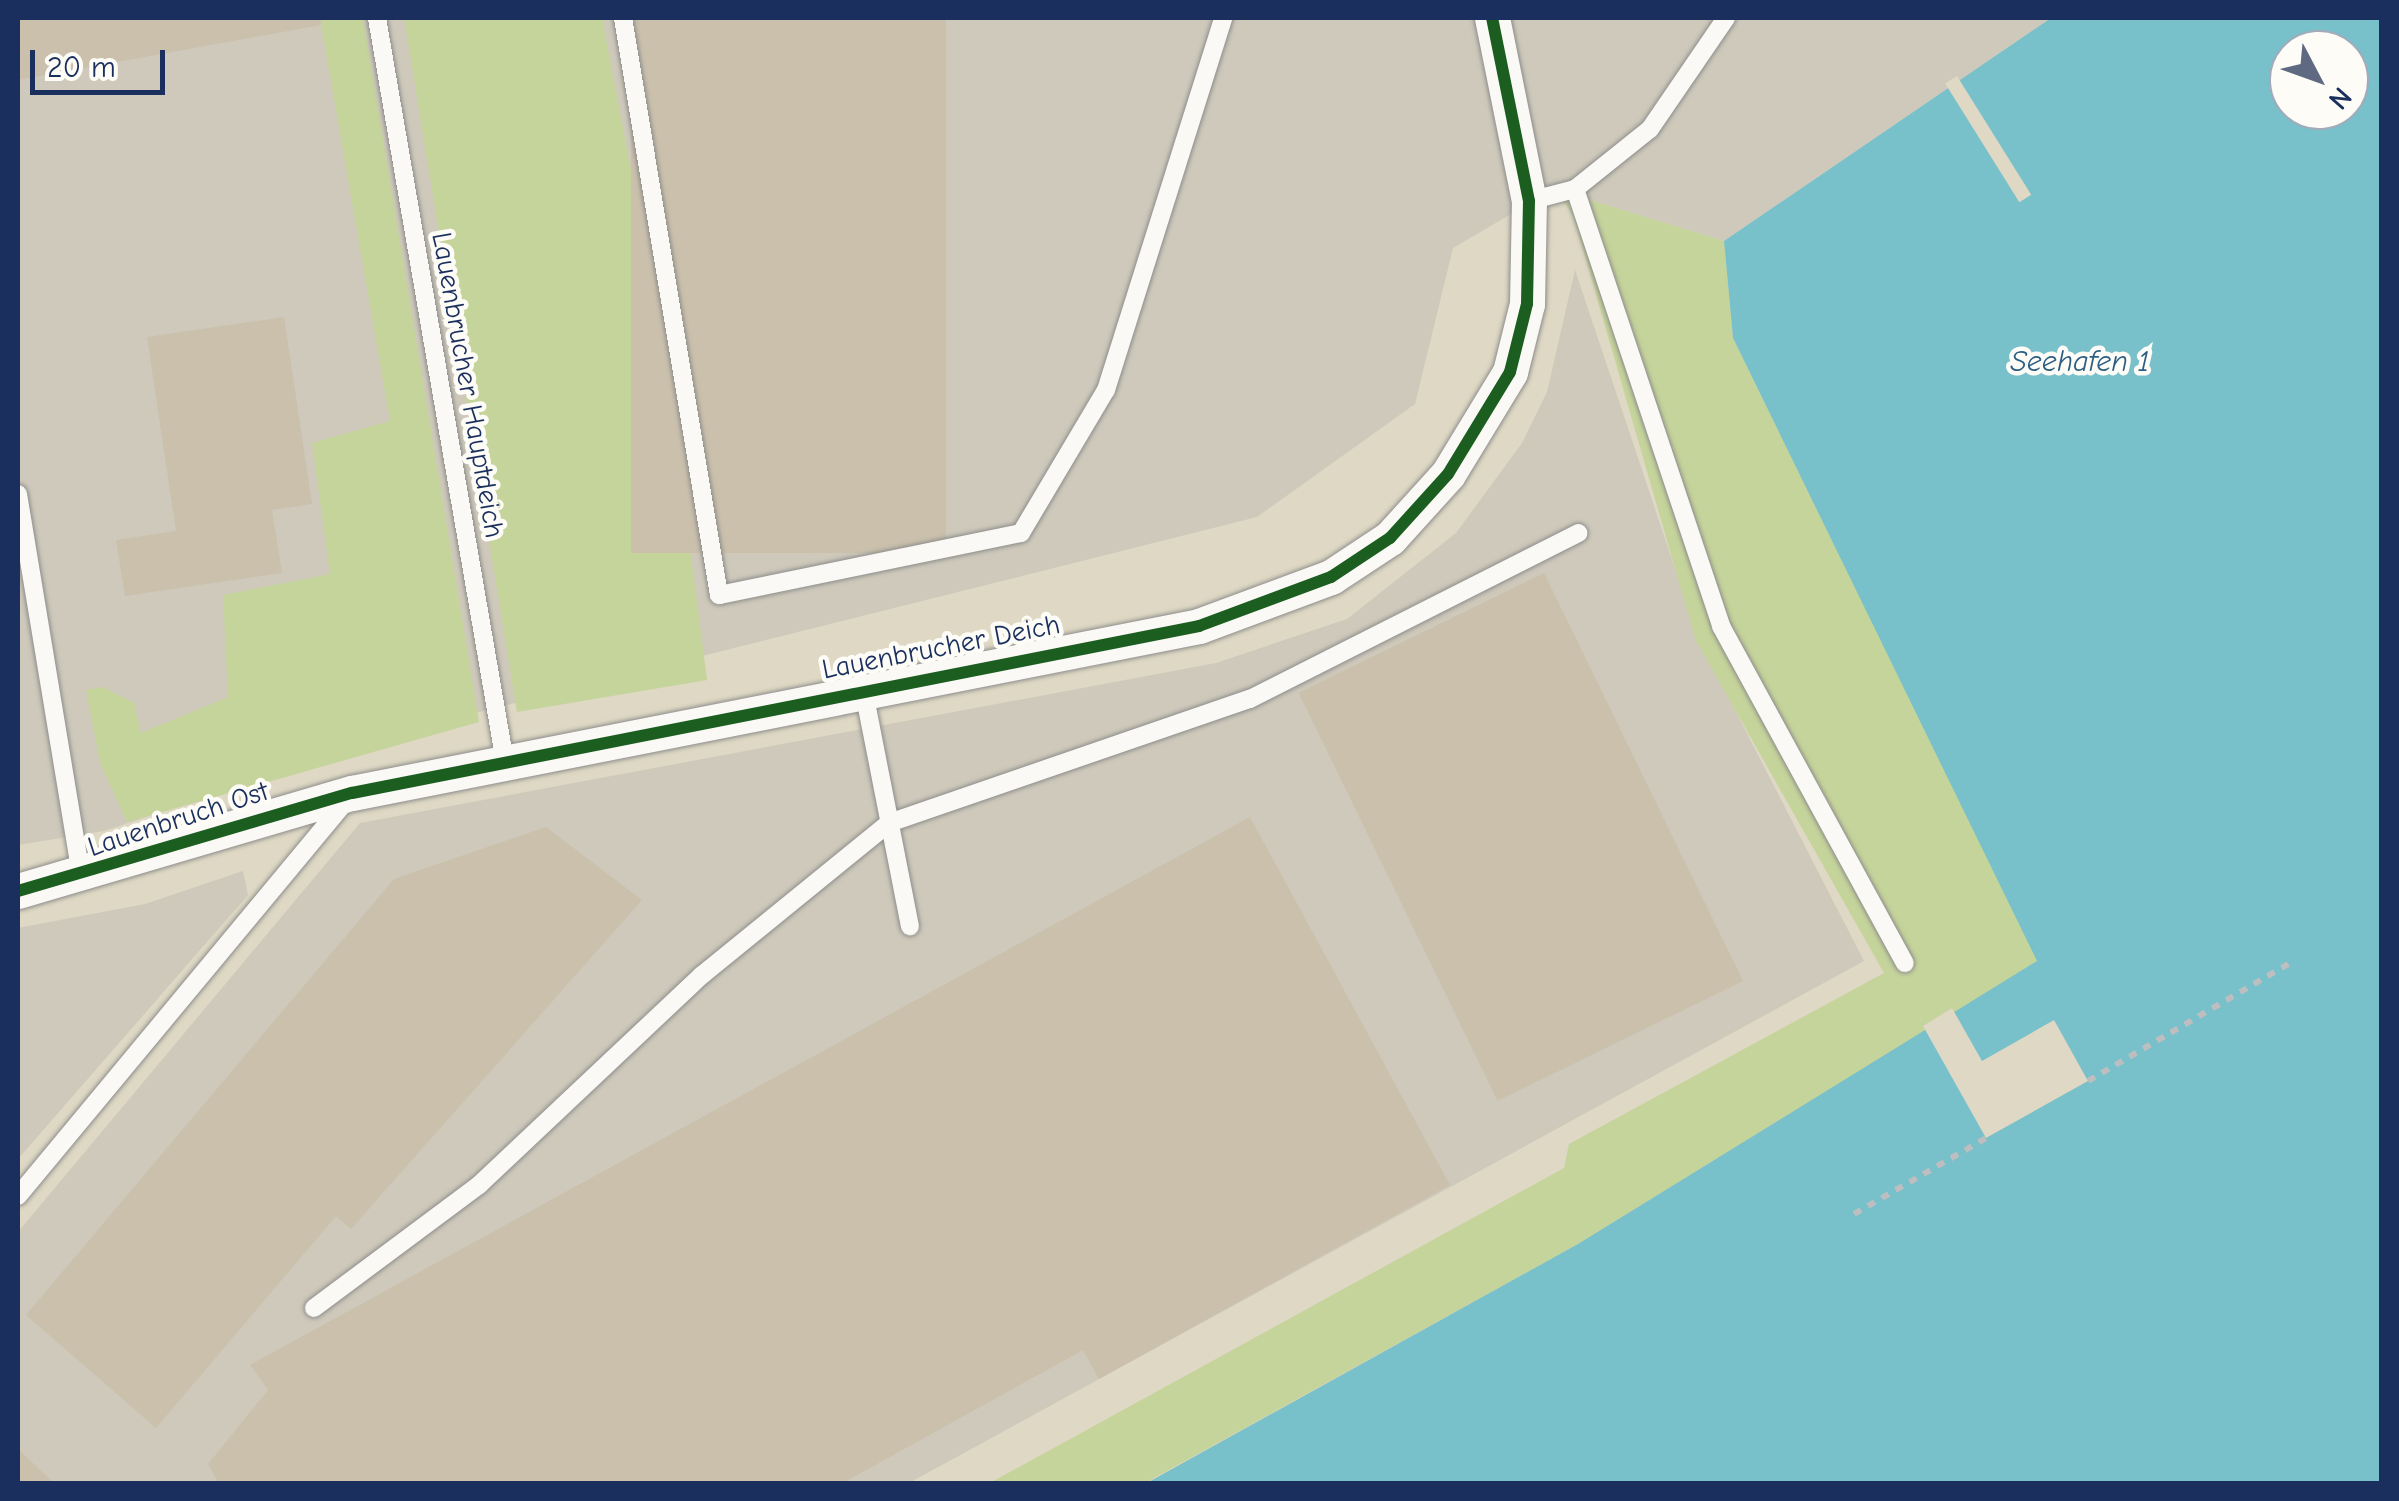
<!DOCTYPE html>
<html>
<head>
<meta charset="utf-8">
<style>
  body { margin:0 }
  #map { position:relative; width:2399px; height:1501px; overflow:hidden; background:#ded8c4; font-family:"Comic Neue",sans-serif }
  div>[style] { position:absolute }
  .industrial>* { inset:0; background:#cec9bb }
  .green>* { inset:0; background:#c5d49b }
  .water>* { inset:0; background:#78c0ca }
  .pier>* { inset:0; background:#ded8c4; transform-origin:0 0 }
  .building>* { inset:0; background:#cac0ac; transform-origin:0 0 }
  .path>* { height:6px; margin-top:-3px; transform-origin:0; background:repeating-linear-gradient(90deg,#bdbebf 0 8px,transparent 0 16px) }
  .roads { filter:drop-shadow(0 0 2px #8d8d8b) drop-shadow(0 0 2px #8d8d8b) }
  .service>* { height:18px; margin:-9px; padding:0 9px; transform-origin:9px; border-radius:9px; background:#faf9f6 }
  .minor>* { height:35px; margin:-17.5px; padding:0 17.5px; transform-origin:17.5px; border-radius:17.5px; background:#faf9f6 }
  .cycleway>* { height:12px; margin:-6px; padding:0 6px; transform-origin:6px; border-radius:6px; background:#1b5e20 }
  span { translate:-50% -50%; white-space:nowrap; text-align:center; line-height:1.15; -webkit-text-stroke:9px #fdfcf7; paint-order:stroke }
  .street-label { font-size:28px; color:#1b2f5e }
  .water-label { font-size:30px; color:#2c5e84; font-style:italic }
  .frame { position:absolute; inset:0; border:20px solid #1b2f5e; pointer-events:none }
  .north { position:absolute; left:2269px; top:30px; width:100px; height:100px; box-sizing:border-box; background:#fdfcf7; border:2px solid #a3aaba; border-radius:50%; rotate:131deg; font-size:28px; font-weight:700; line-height:40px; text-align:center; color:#1b2f5e }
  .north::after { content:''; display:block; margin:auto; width:35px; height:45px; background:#5f6a82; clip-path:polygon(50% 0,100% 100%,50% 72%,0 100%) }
  .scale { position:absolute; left:30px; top:50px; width:135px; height:45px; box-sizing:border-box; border:5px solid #1b2f5e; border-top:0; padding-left:12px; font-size:30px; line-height:35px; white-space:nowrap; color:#1b2f5e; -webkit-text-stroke:8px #fdfcf7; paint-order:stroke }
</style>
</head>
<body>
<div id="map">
  <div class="industrial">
    <i style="clip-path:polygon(18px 18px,2051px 18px,1724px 241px,1554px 189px,1453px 248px,1415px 404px,1257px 517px,407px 730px,104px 831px,18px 845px)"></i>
    <i style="clip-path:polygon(1575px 270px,1699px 640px,1864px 961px,909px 1483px,18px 1484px,18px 1232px,360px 823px,1216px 663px,1347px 619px,1456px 533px,1522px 443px,1547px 392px)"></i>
    <i style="clip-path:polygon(243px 871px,248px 895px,18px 1159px,18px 928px,145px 904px)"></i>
  </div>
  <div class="green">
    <i style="clip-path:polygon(320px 18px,363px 18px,479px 722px,127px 822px,100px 763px,86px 690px,103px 687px,134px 703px,141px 733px,228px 697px,223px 595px,330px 574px,312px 443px,390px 421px)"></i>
    <i style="clip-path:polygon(404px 18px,602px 18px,663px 338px,707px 680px,517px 712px)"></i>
    <i style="clip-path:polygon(1554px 189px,1724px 241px,1733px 338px,2038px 961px,1578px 1244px,1145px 1483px,988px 1484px,1564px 1168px,1569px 1144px,1884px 973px,1696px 641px,1573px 215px)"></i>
  </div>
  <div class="water">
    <i style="clip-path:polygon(evenodd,2051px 18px,2381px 18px,2381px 1483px,1145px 1484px,1578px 1244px,2037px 961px,1733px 338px,1724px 241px,2051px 18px,2289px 50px,2349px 50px,2349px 110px,2289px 110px,2289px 50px)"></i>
  </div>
  <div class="pier">
    <i style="left:1957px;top:76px;width:140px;height:14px;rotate:58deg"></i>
    <i style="clip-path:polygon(1952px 1008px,1982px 1061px,2054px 1020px,2088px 1081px,1986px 1138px,1923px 1026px)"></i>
  </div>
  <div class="building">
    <i style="clip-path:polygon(18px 18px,320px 18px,321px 25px,18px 80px)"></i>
    <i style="left:631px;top:18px;width:315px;height:535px"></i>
    <i style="clip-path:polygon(284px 317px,312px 504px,272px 510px,282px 573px,125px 596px,116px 540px,176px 531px,147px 337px)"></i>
    <i style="left:1544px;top:573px;width:454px;height:273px;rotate:64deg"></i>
    <i style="clip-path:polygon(1250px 817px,1450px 1185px,1099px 1379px,1083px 1350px,841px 1484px,219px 1484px,208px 1464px,268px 1390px,250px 1365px)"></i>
    <i style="clip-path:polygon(546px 827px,642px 900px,351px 1229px,336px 1216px,156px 1428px,26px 1315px,394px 879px)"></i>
    <i style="clip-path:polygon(18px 1449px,55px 1484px,18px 1484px)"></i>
  </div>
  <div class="path">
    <i style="left:2088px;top:1081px;width:238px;rotate:-30.3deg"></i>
    <i style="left:1854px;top:1214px;width:152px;rotate:-29.9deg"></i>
  </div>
  <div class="roads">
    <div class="service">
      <i style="left:377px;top:18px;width:755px;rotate:80.24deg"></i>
      <i style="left:623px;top:18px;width:585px;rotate:80.55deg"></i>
      <i style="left:719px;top:595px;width:308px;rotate:-11.6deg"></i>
      <i style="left:1021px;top:533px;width:166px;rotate:-59.3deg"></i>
      <i style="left:1106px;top:390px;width:390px;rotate:-72.5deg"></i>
      <i style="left:1575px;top:189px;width:96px;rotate:-38.7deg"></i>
      <i style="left:1650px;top:129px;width:135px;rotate:-55.6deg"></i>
      <i style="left:1529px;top:201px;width:48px;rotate:-14.6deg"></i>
      <i style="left:1575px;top:189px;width:461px;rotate:71.5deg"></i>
      <i style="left:1721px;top:626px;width:384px;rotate:61.4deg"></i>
      <i style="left:18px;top:494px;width:387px;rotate:80.6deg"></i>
      <i style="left:863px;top:687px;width:244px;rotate:78.9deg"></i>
      <i style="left:18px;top:1196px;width:513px;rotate:-50.29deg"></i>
      <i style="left:314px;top:1308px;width:206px;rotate:-36.7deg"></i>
      <i style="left:479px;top:1185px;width:306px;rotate:-43.3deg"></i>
      <i style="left:702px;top:975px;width:241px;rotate:-39.1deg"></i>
      <i style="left:889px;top:823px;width:382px;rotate:-19deg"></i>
      <i style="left:1250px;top:699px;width:368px;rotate:-26.8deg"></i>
    </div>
    <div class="minor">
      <i style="left:18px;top:891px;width:348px;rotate:-16.4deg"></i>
      <i style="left:352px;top:793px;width:863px;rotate:-11.15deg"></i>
      <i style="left:1199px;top:626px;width:141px;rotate:-20.4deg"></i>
      <i style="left:1331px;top:577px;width:71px;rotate:-33.5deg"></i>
      <i style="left:1390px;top:538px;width:86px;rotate:-47.8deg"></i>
      <i style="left:1448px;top:474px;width:119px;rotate:-58.7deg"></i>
      <i style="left:1510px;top:372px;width:70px;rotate:-76deg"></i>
      <i style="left:1527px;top:304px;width:103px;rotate:-88.9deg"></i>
      <i style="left:1529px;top:201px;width:187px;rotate:-101.4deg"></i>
    </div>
  </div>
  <div class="cycleway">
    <i style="left:18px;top:891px;width:348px;rotate:-16.4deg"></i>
    <i style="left:352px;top:793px;width:863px;rotate:-11.15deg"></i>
    <i style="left:1199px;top:626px;width:141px;rotate:-20.4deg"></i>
    <i style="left:1331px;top:577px;width:71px;rotate:-33.5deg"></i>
    <i style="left:1390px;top:538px;width:86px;rotate:-47.8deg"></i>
    <i style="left:1448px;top:474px;width:119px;rotate:-58.7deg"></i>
    <i style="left:1510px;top:372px;width:70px;rotate:-76deg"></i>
    <i style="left:1527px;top:304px;width:103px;rotate:-88.9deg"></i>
    <i style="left:1529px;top:201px;width:187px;rotate:-101.4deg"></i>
  </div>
  <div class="street-label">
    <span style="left:468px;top:385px;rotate:80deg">Lauenbrucher Hauptdeich</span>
    <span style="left:941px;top:647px;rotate:-11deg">Lauenbrucher Deich</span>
    <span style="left:178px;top:819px;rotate:-18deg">Lauenbruch Ost</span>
  </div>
  <div class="water-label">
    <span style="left:2080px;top:362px">Seehafen 1</span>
  </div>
  <div class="frame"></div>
  <div class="north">N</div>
  <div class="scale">20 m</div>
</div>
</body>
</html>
